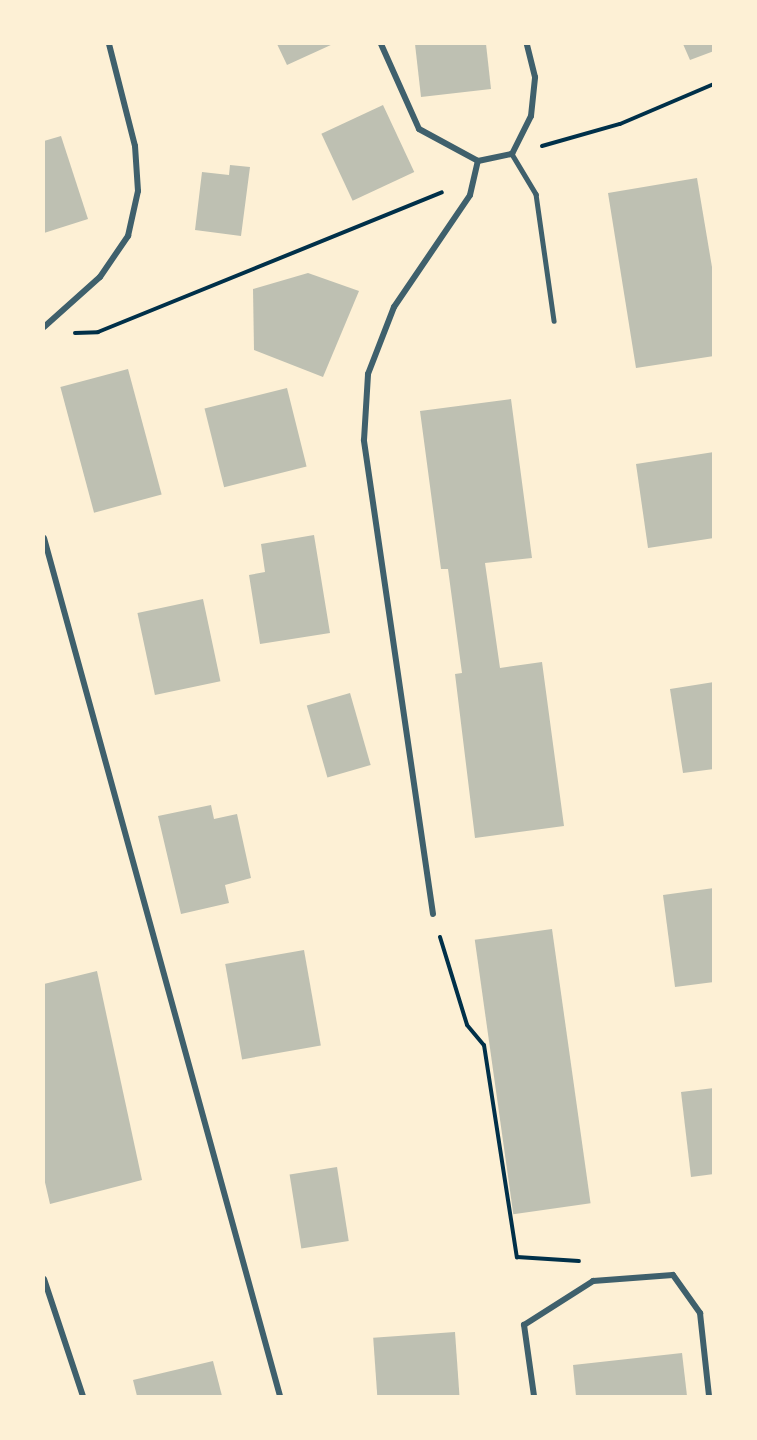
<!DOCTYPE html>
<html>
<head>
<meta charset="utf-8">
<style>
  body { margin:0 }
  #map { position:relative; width:757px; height:1440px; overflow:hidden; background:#fdf0d5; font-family:Barlow,sans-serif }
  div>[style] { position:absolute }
  .building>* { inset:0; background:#bec0b2; transform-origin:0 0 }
  .path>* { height:4px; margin:-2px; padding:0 2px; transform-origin:2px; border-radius:2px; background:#003049 }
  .service>* { height:4.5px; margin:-2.25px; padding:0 2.25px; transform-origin:2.25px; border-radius:2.25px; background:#3f606c }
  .minor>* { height:6px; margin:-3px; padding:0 3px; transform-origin:3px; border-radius:3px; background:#3f606c }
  span { translate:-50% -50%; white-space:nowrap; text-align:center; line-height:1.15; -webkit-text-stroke:4.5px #fdf0d5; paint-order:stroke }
  .frame { position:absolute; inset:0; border:45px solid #fdf0d5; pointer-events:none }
</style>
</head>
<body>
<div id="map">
  <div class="building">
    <i style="clip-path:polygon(277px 44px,333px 44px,287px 65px)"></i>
    <i style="clip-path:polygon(415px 44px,486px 44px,491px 89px,421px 97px)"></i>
    <i style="clip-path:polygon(683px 44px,714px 44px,714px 51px,690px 60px)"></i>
    <i style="left:383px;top:105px;width:74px;height:68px;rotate:65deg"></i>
    <i style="clip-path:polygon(61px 136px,88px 219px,44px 233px,44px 141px)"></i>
    <i style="clip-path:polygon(230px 165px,250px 167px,241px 236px,195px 230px,202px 172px,229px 175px)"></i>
    <i style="clip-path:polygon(697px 178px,714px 279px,714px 356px,636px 368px,608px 193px)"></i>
    <i style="clip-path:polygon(308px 273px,359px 291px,323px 377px,254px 350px,253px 289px)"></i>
    <i style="left:128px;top:369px;width:130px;height:70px;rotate:75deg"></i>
    <i style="left:287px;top:388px;width:81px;height:85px;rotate:76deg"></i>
    <i style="clip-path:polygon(511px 399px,532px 558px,485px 563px,500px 668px,542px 662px,564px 826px,475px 838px,455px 674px,462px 673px,448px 569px,441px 569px,420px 411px)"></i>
    <i style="clip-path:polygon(714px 452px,714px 538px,648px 548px,636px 464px)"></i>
    <i style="clip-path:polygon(314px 535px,330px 633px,260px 644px,249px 575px,265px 572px,261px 544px)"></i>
    <i style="left:203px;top:599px;width:84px;height:67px;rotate:78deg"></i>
    <i style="clip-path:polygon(714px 682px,714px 769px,683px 773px,670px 689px)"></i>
    <i style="left:350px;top:693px;width:75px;height:45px;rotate:74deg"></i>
    <i style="clip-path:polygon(211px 805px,214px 819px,237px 814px,251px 878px,225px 885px,229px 903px,181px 914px,158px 816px)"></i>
    <i style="clip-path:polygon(714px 888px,714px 982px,675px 987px,663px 895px)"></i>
    <i style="left:552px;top:929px;width:277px;height:78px;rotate:82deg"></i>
    <i style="left:304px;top:950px;width:97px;height:80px;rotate:80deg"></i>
    <i style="clip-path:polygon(97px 971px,142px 1180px,50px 1204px,44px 1178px,44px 984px)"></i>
    <i style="clip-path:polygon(714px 1088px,714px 1174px,691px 1177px,681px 1092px)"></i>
    <i style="left:337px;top:1167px;width:75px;height:48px;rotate:81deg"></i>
    <i style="left:455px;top:1332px;width:64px;height:82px;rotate:86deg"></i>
    <i style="clip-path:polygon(682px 1353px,687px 1396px,576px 1396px,573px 1365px)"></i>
    <i style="clip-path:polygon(213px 1361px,222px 1396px,137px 1396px,133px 1380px)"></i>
  </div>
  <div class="path">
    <i style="left:542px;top:146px;width:81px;rotate:-15.8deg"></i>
    <i style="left:620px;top:124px;width:102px;rotate:-23.1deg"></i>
    <i style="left:75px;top:333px;width:23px;rotate:-2deg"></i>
    <i style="left:98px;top:332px;width:371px;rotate:-22.1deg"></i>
    <i style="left:440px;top:937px;width:92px;rotate:72.9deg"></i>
    <i style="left:467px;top:1025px;width:26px;rotate:50deg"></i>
    <i style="left:484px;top:1045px;width:215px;rotate:81.2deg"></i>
    <i style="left:517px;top:1257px;width:62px;rotate:3.7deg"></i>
  </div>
  <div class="service">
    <i style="left:512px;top:154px;width:47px;rotate:59deg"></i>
    <i style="left:536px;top:194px;width:128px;rotate:81.9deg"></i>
  </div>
  <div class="minor">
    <i style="left:381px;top:44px;width:93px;rotate:65.9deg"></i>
    <i style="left:419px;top:129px;width:67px;rotate:28.5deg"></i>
    <i style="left:478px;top:161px;width:35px;rotate:-12deg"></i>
    <i style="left:512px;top:154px;width:42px;rotate:-63.4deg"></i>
    <i style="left:531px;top:116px;width:39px;rotate:-84deg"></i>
    <i style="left:535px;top:77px;width:34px;rotate:-104deg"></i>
    <i style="left:44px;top:327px;width:75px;rotate:-41.8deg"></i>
    <i style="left:100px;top:277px;width:50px;rotate:-55.7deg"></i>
    <i style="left:128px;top:236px;width:46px;rotate:-77.5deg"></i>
    <i style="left:138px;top:191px;width:45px;rotate:-93.8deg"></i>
    <i style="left:135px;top:146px;width:105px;rotate:-104.3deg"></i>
    <i style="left:44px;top:538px;width:890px;rotate:74.62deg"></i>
    <i style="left:433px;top:914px;width:479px;rotate:-98.3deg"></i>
    <i style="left:364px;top:440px;width:66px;rotate:-86.5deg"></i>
    <i style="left:368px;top:374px;width:72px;rotate:-68.8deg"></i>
    <i style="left:394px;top:307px;width:135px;rotate:-55.8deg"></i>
    <i style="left:470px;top:195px;width:35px;rotate:-77deg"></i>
    <i style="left:44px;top:1279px;width:123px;rotate:71.6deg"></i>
    <i style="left:534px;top:1396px;width:72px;rotate:-98deg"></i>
    <i style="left:524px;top:1325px;width:82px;rotate:-32.5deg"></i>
    <i style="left:593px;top:1281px;width:80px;rotate:-4.3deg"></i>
    <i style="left:673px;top:1275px;width:47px;rotate:54.6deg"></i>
    <i style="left:700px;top:1313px;width:83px;rotate:83.8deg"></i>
  </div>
  <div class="frame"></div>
</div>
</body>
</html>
